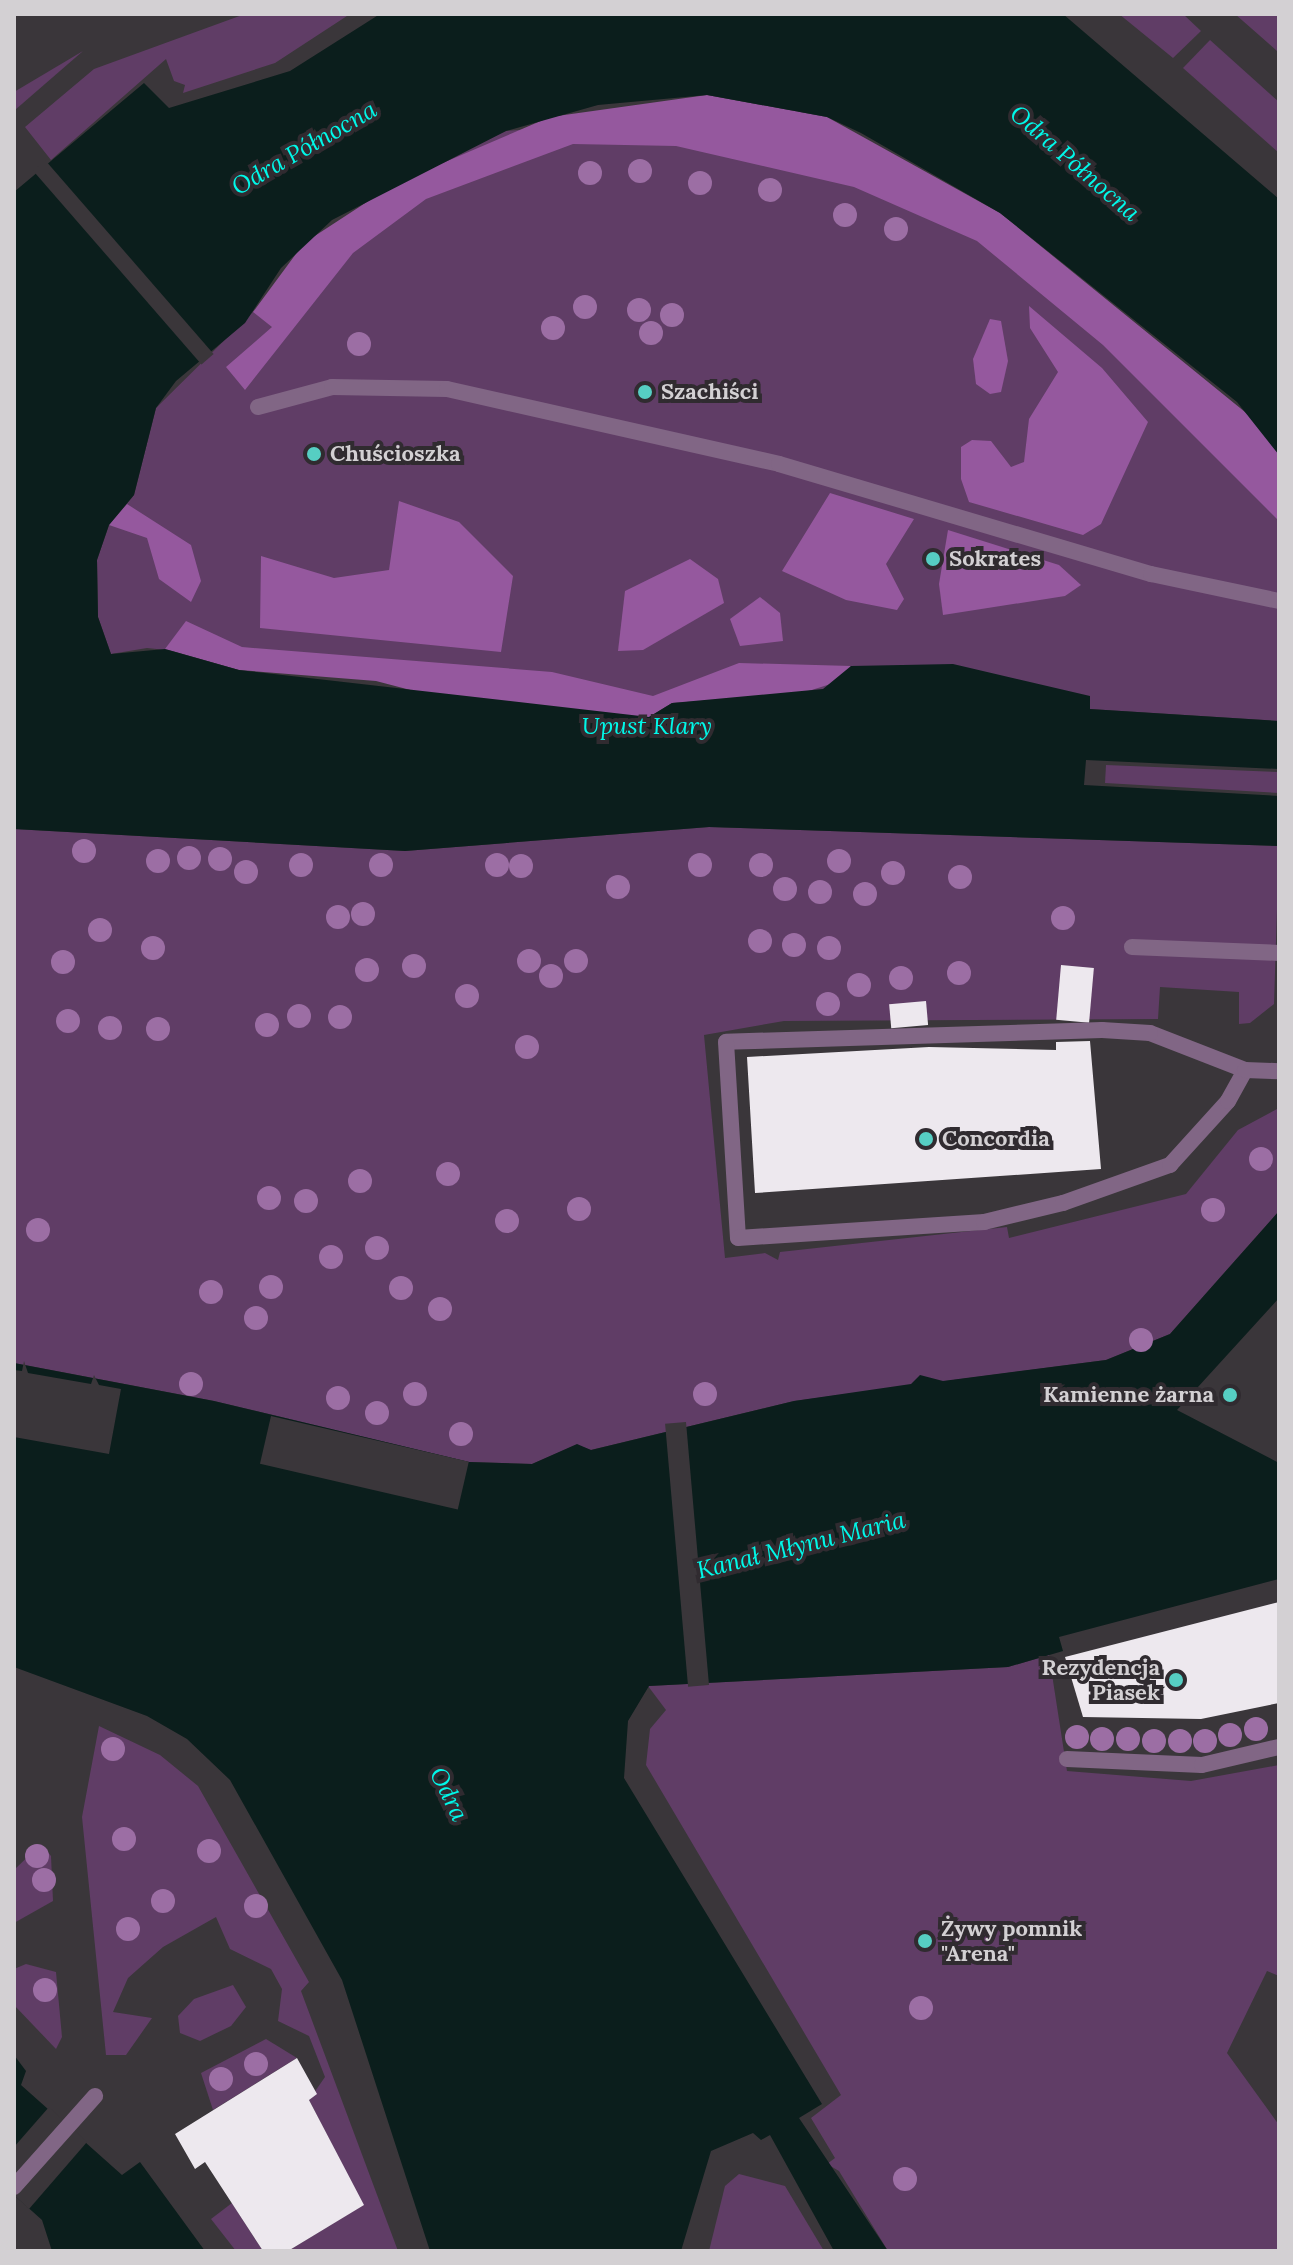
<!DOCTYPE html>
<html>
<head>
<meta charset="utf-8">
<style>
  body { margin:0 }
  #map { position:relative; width:1293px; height:2265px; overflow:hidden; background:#3a363a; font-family:Lora,serif }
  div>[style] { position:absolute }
  .green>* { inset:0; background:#603d66 }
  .forest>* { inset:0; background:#95589e }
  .water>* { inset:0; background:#0b1e1c }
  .pier>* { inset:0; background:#3a363a; transform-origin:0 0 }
  .building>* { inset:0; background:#ede8ee; transform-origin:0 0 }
  .service>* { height:16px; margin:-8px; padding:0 8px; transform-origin:8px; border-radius:8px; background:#816685 }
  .pedestrian>* { height:16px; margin:-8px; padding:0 8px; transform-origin:8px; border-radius:8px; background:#816685 }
  .minor>* { height:16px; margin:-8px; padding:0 8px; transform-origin:8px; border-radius:8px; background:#816685 }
  .trees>* { width:24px; height:24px; margin:-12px; border-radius:50%; background:#9c6ea4 }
  .dots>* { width:22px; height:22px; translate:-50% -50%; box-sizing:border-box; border:4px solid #302b30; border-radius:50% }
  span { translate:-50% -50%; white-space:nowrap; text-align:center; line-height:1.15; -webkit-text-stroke:8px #302b30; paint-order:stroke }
  .poi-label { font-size:22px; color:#d3d0d3; font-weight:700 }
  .left { translate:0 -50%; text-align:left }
  .right { translate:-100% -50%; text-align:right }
  .water-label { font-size:24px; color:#00f8e9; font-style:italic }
  .frame { position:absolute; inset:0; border:16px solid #d3d0d3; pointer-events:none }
</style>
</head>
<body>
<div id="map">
  <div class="green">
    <i style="clip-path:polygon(245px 14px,350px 14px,275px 63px,183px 93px,185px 85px,174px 81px,166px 59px,51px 160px,25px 127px,94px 69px)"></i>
    <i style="clip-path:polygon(1119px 14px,1183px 14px,1201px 31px,1173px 58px)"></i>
    <i style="clip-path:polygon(1235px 14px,1279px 14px,1279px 53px,1277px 51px)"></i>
    <i style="clip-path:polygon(1210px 40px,1279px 102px,1279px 153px,1183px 68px)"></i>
    <i style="clip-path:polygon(83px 51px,15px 110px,14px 92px)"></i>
    <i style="clip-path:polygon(796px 110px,1279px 455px,1279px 721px,1089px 709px,1090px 696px,700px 705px,147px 648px,111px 654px,98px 617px,97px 560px,109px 525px,134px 495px,156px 408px,253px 312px,425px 168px,506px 131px)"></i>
    <i style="clip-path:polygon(1106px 765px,1279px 772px,1279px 793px,1105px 783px)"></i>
    <i style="clip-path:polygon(709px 827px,1279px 846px,1274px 1004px,1250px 1023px,1239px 1024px,1239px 992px,1160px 987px,1158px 1019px,784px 1021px,704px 1035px,725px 1258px,765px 1253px,778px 1260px,780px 1252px,1007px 1227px,1009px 1238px,1186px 1194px,1238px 1130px,1279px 1108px,1279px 1211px,1170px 1334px,1106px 1360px,794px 1401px,591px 1450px,576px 1445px,532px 1464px,469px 1462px,214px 1401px,14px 1363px,14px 829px,405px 851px)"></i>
    <i style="clip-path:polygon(1049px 1655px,1067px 1771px,1191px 1781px,1279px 1765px,1279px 1976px,1267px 1971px,1227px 2053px,1279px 2125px,1279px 2251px,888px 2251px,839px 2171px,827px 2164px,835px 2158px,811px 2118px,841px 2095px,646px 1765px,650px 1729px,666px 1710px,648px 1686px,1008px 1667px)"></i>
    <i style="clip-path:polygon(99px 1726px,160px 1755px,198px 1786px,309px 1982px,301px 1991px,398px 2251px,288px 2251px,363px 2205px,309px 2100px,325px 2077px,309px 2036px,278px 2021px,282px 1989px,271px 1969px,230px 1949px,216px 1917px,163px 1947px,128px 1978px,113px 2012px,152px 2018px,126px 2055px,106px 2055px,82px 1817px)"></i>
    <i style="clip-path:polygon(41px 1844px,51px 1856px,53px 1901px,14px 1923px,14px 1870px)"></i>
    <i style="clip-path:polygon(26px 1964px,56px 1972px,62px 2037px,56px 2049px,14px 2005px,14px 1969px)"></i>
    <i style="clip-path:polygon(233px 1985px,246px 2007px,231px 2026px,200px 2041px,180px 2033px,178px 2016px,194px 1999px)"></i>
    <i style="clip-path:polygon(266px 2039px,297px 2058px,213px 2110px,201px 2073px)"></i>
    <i style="clip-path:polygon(739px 2174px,785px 2186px,824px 2251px,709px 2251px,725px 2186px)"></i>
    <i style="clip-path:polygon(232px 2203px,263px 2251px,236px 2251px,211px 2219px)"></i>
  </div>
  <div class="forest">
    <i style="clip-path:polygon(707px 95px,827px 117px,1000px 213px,1261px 425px,1279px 455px,1279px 521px,1103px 345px,977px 241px,854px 187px,676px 146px,573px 144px,426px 199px,353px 253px,245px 390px,226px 367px,272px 327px,253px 312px,304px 243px,396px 183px,550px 117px)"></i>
    <i style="clip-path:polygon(1029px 306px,1102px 368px,1148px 422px,1101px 524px,1083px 535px,969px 502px,961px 479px,961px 447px,972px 440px,991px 441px,1011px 467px,1024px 462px,1029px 419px,1058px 372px,1030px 328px)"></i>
    <i style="clip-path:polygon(990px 319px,1001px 321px,1008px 361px,1001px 392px,990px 394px,976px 384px,973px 359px)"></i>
    <i style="clip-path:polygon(830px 493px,914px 519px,886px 564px,904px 599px,897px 610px,846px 600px,782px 571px)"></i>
    <i style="clip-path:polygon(399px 501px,459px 522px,513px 576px,501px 652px,260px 628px,261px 556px,334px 578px,389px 570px)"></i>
    <i style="clip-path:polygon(127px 504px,191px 545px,201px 581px,191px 602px,159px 579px,147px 538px,109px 525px)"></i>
    <i style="clip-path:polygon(948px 530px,1059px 565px,1081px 585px,1065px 596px,943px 615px,939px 584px)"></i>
    <i style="clip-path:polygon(690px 559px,718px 579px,724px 603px,643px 650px,618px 651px,625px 591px)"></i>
    <i style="clip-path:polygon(760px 597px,780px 613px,783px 641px,740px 646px,730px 619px)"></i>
    <i style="clip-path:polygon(186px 621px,242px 647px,552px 672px,653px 696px,739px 663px,851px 666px,840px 681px,799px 694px,672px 703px,649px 717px,605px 715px,441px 698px,376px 681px,239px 670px,165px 649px)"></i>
  </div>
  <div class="water">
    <i style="clip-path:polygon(380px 14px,1063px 14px,1279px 199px,1279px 455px,1237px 402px,1000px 213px,861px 133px,827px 117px,707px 95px,598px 105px,506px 131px,332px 220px,281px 268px,245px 323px,176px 381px,156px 408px,134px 495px,109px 525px,97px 560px,98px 617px,111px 654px,165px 649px,239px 670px,649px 717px,672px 703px,823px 689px,851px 666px,953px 664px,1090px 696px,1090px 709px,1279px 721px,1279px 769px,1086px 760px,1084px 785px,1279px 796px,1279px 846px,709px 827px,405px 851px,14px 829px,14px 192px,144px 83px,169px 108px,290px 71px)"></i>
    <i style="clip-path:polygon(1279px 1211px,1279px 1298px,1177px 1410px,1279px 1463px,1279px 1579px,1059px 1637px,1063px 1651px,1008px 1667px,649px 1686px,628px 1721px,624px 1778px,822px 2104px,799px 2118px,888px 2251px,834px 2251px,770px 2135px,761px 2140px,753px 2133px,711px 2151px,681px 2251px,430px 2251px,342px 1980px,230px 1780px,187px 1739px,147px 1716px,14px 1667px,14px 1363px,214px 1401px,469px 1462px,532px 1464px,577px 1444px,591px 1450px,794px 1401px,911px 1384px,920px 1375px,943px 1381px,1106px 1360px,1170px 1334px)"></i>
    <i style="clip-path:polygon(14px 2055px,26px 2071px,21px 2085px,122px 2175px,140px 2162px,205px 2251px,52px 2251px,42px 2220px,14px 2195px)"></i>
  </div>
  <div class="pier">
    <i style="left:45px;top:160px;width:257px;height:16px;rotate:49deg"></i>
    <i style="clip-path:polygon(24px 1361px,28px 1373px,91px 1384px,94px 1375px,99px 1385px,121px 1389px,109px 1454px,14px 1437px,14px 1370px,22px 1371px)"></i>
    <i style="left:271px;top:1416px;width:203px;height:49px;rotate:13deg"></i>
    <i style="left:686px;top:1422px;width:264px;height:21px;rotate:85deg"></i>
    <i style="clip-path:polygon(49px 2107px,87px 2142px,29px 2209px,14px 2195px,14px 2147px)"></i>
  </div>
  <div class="building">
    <i style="left:1061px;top:965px;width:33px;height:55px;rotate:5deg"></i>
    <i style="left:926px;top:1001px;width:24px;height:37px;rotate:85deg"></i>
    <i style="clip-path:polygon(1090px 1041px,1101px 1169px,755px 1193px,747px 1057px,929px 1047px,1056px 1050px,1056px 1042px)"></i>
    <i style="clip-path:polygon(1279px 1602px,1279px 1703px,1201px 1719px,1083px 1717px,1065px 1657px)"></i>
    <i style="clip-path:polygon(297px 2058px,317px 2094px,309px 2100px,364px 2205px,288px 2251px,263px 2251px,205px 2162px,195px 2169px,175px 2134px)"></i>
  </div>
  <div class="service">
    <i style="left:1245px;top:1070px;width:102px;rotate:-158.7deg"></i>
    <i style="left:1150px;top:1033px;width:48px;rotate:-176.4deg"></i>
    <i style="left:1102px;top:1030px;width:376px;rotate:178.2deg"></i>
    <i style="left:726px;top:1042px;width:196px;rotate:86.5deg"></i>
    <i style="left:738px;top:1238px;width:247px;rotate:-3.7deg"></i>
    <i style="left:984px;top:1222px;width:81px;rotate:-13.5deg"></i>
    <i style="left:1063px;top:1203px;width:114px;rotate:-19.6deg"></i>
    <i style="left:1170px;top:1165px;width:86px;rotate:-47.8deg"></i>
    <i style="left:1228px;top:1101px;width:35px;rotate:-61deg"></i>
    <i style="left:1245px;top:1070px;width:34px;rotate:2deg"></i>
    <i style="left:14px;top:2187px;width:122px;rotate:-48.3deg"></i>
  </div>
  <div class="pedestrian">
    <i style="left:258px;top:407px;width:77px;rotate:-15.1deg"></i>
    <i style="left:332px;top:387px;width:115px;rotate:1deg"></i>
    <i style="left:447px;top:389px;width:340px;rotate:12.7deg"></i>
    <i style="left:779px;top:464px;width:388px;rotate:16.5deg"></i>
  </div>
  <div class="minor">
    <i style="left:1151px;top:574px;width:131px;rotate:11.9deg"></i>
    <i style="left:1132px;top:947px;width:147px;rotate:2.3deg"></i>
    <i style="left:1067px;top:1759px;width:135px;rotate:2.5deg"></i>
    <i style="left:1202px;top:1765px;width:79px;rotate:-13.2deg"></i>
  </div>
  <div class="trees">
    <i style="left:640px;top:171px"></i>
    <i style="left:590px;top:173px"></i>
    <i style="left:700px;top:183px"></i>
    <i style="left:770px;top:190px"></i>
    <i style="left:845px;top:215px"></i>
    <i style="left:896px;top:229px"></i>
    <i style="left:585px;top:307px"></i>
    <i style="left:639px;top:310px"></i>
    <i style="left:672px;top:315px"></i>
    <i style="left:553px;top:328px"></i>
    <i style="left:651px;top:333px"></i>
    <i style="left:359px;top:344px"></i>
    <i style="left:84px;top:851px"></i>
    <i style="left:189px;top:858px"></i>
    <i style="left:220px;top:859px"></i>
    <i style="left:158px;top:861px"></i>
    <i style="left:839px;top:861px"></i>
    <i style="left:301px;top:865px"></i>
    <i style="left:381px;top:865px"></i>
    <i style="left:497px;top:865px"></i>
    <i style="left:700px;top:865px"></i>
    <i style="left:761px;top:865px"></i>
    <i style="left:521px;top:866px"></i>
    <i style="left:246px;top:872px"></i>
    <i style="left:893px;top:873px"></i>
    <i style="left:960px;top:877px"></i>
    <i style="left:618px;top:887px"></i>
    <i style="left:785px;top:889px"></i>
    <i style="left:820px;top:892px"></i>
    <i style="left:865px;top:894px"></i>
    <i style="left:363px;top:914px"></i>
    <i style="left:338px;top:917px"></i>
    <i style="left:1063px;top:918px"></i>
    <i style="left:100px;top:930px"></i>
    <i style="left:760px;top:941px"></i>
    <i style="left:794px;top:945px"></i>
    <i style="left:153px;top:948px"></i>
    <i style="left:829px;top:948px"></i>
    <i style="left:529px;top:961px"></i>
    <i style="left:576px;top:961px"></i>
    <i style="left:63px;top:962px"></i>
    <i style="left:414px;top:966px"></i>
    <i style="left:367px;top:970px"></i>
    <i style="left:959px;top:973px"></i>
    <i style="left:551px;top:976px"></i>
    <i style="left:901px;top:978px"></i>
    <i style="left:859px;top:985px"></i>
    <i style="left:467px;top:996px"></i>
    <i style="left:828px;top:1004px"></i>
    <i style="left:299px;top:1016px"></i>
    <i style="left:340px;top:1017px"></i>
    <i style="left:68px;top:1021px"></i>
    <i style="left:267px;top:1025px"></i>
    <i style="left:110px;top:1028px"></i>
    <i style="left:158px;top:1029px"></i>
    <i style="left:527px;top:1047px"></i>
    <i style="left:1261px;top:1159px"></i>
    <i style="left:448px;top:1174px"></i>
    <i style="left:360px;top:1181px"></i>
    <i style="left:269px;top:1198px"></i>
    <i style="left:306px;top:1201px"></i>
    <i style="left:579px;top:1209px"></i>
    <i style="left:1213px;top:1210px"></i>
    <i style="left:507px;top:1221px"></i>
    <i style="left:38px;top:1230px"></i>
    <i style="left:377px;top:1248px"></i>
    <i style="left:331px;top:1257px"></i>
    <i style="left:271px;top:1287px"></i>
    <i style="left:401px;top:1288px"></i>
    <i style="left:211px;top:1292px"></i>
    <i style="left:440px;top:1309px"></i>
    <i style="left:256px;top:1318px"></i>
    <i style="left:1141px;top:1340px"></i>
    <i style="left:191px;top:1384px"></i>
    <i style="left:415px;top:1394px"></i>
    <i style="left:705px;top:1394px"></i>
    <i style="left:338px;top:1398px"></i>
    <i style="left:377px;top:1413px"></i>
    <i style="left:461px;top:1434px"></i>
    <i style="left:1256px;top:1729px"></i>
    <i style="left:1230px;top:1735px"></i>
    <i style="left:1077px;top:1737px"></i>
    <i style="left:1102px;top:1739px"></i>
    <i style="left:1128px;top:1739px"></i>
    <i style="left:1154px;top:1741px"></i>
    <i style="left:1180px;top:1741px"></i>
    <i style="left:1205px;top:1741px"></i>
    <i style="left:113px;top:1749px"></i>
    <i style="left:124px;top:1839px"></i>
    <i style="left:209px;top:1851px"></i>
    <i style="left:37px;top:1856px"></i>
    <i style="left:44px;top:1880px"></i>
    <i style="left:163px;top:1901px"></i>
    <i style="left:256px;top:1906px"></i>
    <i style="left:128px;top:1929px"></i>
    <i style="left:45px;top:1990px"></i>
    <i style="left:921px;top:2008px"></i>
    <i style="left:256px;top:2064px"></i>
    <i style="left:221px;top:2079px"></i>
    <i style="left:905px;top:2179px"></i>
  </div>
  <div class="dots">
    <i style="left:645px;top:392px;background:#56cec3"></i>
    <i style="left:314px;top:454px;background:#56cec3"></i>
    <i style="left:933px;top:559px;background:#56cec3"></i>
    <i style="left:926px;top:1139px;background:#56cec3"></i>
    <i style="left:1230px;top:1395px;background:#56cec3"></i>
    <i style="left:1176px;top:1680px;background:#56cec3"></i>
    <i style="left:925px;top:1941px;background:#56cec3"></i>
  </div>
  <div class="poi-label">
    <span class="left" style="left:661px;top:392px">Szachiści</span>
    <span class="left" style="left:330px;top:454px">Chuścioszka</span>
    <span class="left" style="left:949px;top:559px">Sokrates</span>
    <span class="left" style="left:942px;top:1139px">Concordia</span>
    <span class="right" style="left:1214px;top:1395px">Kamienne żarna</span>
    <span class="right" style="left:1160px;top:1680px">Rezydencja<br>Piasek</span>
    <span class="left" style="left:941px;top:1941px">Żywy pomnik<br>"Arena"</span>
  </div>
  <div class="water-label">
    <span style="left:304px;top:148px;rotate:-30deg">Odra Północna</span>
    <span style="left:1075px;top:163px;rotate:41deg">Odra Północna</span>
    <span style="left:647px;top:726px">Upust Klary</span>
    <span style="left:801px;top:1545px;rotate:-14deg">Kanał Młynu Maria</span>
    <span style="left:449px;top:1794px;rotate:64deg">Odra</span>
  </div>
  <div class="frame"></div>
</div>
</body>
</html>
